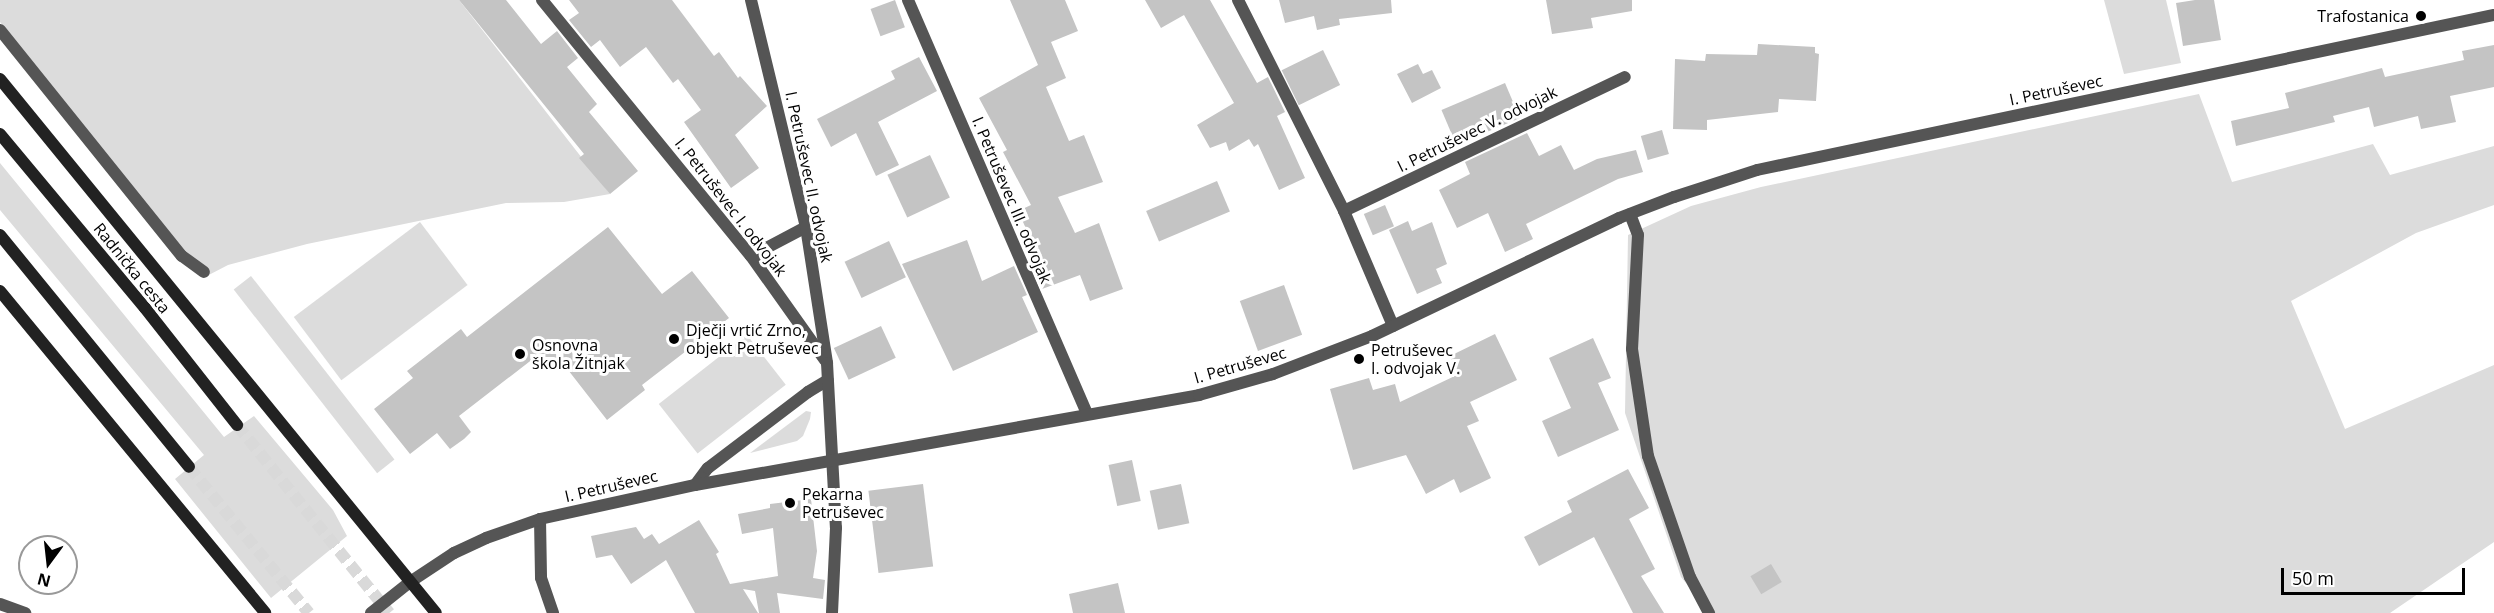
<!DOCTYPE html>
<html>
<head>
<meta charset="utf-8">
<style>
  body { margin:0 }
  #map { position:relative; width:2494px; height:613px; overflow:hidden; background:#fff; font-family:"Open Sans",sans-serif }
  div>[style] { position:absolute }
  .green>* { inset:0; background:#dcdcdc; transform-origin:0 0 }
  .building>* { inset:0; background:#c4c4c4; transform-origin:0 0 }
  .secondary-tunnel>* { height:12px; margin-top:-6px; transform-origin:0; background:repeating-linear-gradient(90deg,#d9d9d9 0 12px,transparent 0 18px) }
  .service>* { height:12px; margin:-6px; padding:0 6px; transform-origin:6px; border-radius:6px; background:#555 }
  .minor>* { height:12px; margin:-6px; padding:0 6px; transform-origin:6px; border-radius:6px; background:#555 }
  .tertiary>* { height:12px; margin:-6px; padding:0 6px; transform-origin:6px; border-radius:6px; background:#555 }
  .secondary>* { height:12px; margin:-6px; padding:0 6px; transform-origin:6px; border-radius:6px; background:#222 }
  .dots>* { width:16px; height:16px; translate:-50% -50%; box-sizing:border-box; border:3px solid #fff; border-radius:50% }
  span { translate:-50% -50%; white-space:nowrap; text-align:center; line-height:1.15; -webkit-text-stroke:6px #fff; paint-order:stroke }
  .poi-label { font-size:16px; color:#000 }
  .right { translate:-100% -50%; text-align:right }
  .left { translate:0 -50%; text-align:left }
  .street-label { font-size:16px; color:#000 }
  .north { position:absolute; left:18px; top:535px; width:60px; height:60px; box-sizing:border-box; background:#fff; border:2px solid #999; border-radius:50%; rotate:195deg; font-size:16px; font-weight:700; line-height:24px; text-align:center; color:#000 }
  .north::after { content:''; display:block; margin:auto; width:21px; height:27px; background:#000; clip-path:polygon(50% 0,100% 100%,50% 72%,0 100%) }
  .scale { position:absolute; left:2281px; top:568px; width:184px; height:27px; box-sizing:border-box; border:3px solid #000; border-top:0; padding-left:8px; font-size:18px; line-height:21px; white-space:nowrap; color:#000; -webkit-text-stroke:4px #fff; paint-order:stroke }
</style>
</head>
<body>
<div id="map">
  <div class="green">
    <i style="clip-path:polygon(0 0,459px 0,610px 194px,564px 202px,506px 203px,307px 244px,228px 265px,203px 278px,0 22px)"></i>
    <i style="clip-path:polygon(2104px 0,2166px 0,2181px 63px,2124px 74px)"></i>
    <i style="clip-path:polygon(2199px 94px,2232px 182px,2373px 144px,2390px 175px,2494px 146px,2494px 205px,2416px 233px,2291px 301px,2345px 429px,2494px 365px,2494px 542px,2390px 613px,1710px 613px,1681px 577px,1625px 413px,1628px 235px,1691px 206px,1761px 187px)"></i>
    <i style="clip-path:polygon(0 163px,224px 437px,254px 416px,333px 510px,347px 536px,271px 598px,175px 479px,204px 455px,0 210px)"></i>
    <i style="left:420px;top:222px;width:79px;height:158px;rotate:53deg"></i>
    <i style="left:251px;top:276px;width:233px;height:22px;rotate:52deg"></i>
    <i style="left:747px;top:335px;width:63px;height:112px;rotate:52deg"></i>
    <i style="clip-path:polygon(806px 411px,811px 412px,810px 419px,803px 436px,797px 441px,750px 453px)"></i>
  </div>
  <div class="building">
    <i style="clip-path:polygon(459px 0,506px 0,541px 44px,557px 31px,578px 58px,567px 67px,597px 104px,589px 112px,638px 171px,610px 194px,579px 158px,584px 154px)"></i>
    <i style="clip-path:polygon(569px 0,672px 0,714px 56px,719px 52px,738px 78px,740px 76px,767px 106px,735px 135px,759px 168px,731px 188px,684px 122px,701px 110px,678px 79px,673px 83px,646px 47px,620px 67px,600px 40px,591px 47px,569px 20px,579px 13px)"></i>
    <i style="left:895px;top:0;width:29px;height:26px;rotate:70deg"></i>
    <i style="clip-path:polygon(1010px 0,1065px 0,1078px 31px,1051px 42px,1066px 78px,1046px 87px,1069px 141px,1084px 135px,1103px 182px,1058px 197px,1075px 233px,1099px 223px,1123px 289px,1090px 301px,1080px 275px,1042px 289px,1029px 259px,1038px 255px,1018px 211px,1031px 205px,1003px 152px,1007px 150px,979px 98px,1038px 65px)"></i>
    <i style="clip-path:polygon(1145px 0,1210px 0,1257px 83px,1268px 77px,1285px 112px,1277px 116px,1305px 178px,1279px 190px,1258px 144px,1254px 147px,1249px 139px,1229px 151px,1226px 142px,1210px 148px,1197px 125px,1234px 103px,1184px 15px,1161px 28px)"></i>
    <i style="clip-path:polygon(1279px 0,1391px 0,1392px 13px,1339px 19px,1340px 25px,1317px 30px,1314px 16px,1285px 23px)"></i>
    <i style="clip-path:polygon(1546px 0,1632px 0,1632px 11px,1591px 18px,1593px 28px,1552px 34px)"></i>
    <i style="clip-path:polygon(2195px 0,2214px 0,2221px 40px,2183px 46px,2176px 3px)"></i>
    <i style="clip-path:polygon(1758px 44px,1815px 47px,1815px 53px,1819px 54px,1816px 101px,1779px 99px,1778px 112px,1707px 120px,1707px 130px,1673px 129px,1675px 59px,1705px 61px,1706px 54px,1757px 55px)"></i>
    <i style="clip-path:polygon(2494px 45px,2494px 87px,2450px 96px,2456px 122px,2421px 129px,2418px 116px,2374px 127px,2369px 107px,2333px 116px,2335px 122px,2236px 146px,2231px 121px,2289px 108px,2285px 93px,2382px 68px,2385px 77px,2464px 60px,2462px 51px)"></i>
    <i style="left:1323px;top:50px;width:39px;height:46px;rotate:64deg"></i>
    <i style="clip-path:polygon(919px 57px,937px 91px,878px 122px,899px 165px,876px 176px,856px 133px,831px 147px,817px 119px,895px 79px,891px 71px)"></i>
    <i style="clip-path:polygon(1418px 64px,1423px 74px,1432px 70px,1441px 88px,1412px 103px,1397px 74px)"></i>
    <i style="left:1505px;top:83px;width:38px;height:69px;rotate:67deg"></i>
    <i style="left:1662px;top:130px;width:25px;height:22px;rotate:74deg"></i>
    <i style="clip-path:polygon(1527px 133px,1539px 156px,1561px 145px,1574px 170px,1597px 159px,1636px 150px,1643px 172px,1618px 179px,1526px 224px,1533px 239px,1505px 252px,1488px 213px,1457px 228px,1439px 190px,1470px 174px,1465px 162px)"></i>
    <i style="left:930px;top:155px;width:47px;height:47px;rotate:65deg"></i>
    <i style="left:1217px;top:181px;width:33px;height:77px;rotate:67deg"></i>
    <i style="left:1385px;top:205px;width:23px;height:23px;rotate:67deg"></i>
    <i style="clip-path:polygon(1408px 221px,1412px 231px,1432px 222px,1447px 264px,1436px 269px,1442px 283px,1417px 294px,1389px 230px)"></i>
    <i style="clip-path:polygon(608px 227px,662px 294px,692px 271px,729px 318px,642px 385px,645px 390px,607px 420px,565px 366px,547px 367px,538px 355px,459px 416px,471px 432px,464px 439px,450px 449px,437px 433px,410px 454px,374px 409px,413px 378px,407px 371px,461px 329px,467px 337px)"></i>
    <i style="clip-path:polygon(967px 240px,982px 281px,1014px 266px,1027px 295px,1022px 297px,1038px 332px,953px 371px,902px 264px)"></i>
    <i style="left:889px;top:241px;width:40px;height:49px;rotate:65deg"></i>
    <i style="left:1284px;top:285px;width:53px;height:47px;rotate:70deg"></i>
    <i style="left:881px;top:326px;width:35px;height:52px;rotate:65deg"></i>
    <i style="clip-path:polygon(1495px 334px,1517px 380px,1470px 402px,1479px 421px,1467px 426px,1491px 478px,1460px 493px,1454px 479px,1426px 494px,1406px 455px,1353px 470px,1330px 389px,1369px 378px,1373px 390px,1395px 384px,1400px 402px,1459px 374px,1450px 356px)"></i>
    <i style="clip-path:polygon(1593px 338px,1611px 378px,1598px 383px,1619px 430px,1558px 457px,1542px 421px,1571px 408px,1549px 358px)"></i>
    <i style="left:1132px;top:460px;width:42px;height:24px;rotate:78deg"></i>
    <i style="clip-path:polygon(1628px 469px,1649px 508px,1629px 519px,1655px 569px,1641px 576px,1664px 613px,1633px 613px,1594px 537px,1539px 566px,1524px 537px,1572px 512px,1567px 501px)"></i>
    <i style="left:923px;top:484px;width:83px;height:55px;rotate:83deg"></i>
    <i style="left:1181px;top:484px;width:40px;height:32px;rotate:78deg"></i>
    <i style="clip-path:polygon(811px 499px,817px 551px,813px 578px,825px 580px,823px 599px,777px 593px,780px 613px,759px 613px,755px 591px,743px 589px,758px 613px,695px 613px,666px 560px,631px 584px,612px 555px,596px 558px,591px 536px,636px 527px,644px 539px,652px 534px,659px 544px,699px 520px,719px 552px,716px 554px,730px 584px,778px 576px,773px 528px,742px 534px,738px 514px,770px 508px,770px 504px)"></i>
    <i style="left:1771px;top:564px;width:21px;height:24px;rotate:59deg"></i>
    <i style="clip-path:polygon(1118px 583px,1125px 613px,1073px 613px,1069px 594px)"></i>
  </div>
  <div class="secondary-tunnel">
    <i style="left:237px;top:425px;width:242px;rotate:51deg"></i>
    <i style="left:189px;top:467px;width:189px;rotate:50.6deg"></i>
  </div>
  <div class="service">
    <i style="left:0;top:30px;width:290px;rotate:51.2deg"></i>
    <i style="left:182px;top:256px;width:27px;rotate:36deg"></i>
    <i style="left:751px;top:256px;width:62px;rotate:-27.8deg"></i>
    <i style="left:695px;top:485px;width:21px;rotate:-53deg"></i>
    <i style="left:708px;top:468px;width:126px;rotate:-37.2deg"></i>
    <i style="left:808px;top:392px;width:23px;rotate:-31deg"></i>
    <i style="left:540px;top:519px;width:59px;rotate:89deg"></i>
    <i style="left:541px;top:578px;width:37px;rotate:71deg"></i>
  </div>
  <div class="minor">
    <i style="left:542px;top:0;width:330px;rotate:50.8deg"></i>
    <i style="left:751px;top:256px;width:128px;rotate:54.6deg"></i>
    <i style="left:751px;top:0;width:234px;rotate:76.4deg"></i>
    <i style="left:806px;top:227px;width:138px;rotate:81.2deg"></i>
    <i style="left:827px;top:363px;width:165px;rotate:86.9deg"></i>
    <i style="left:836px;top:528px;width:85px;rotate:92.7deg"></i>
    <i style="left:908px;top:0;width:450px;rotate:66.6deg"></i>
    <i style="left:1238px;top:0;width:236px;rotate:63.3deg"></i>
    <i style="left:1344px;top:211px;width:125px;rotate:66.9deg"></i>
    <i style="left:1344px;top:211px;width:311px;rotate:-25.5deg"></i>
    <i style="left:1630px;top:214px;width:22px;rotate:69deg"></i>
    <i style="left:1638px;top:235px;width:114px;rotate:93deg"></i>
    <i style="left:1632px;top:349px;width:108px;rotate:81.5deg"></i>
    <i style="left:1648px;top:456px;width:128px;rotate:70.9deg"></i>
    <i style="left:1690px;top:577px;width:41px;rotate:62.2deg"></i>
  </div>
  <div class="tertiary">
    <i style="left:0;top:604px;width:27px;rotate:20deg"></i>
    <i style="left:371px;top:613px;width:50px;rotate:-38.5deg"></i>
    <i style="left:410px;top:582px;width:53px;rotate:-33.4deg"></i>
    <i style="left:454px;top:553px;width:35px;rotate:-25deg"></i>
    <i style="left:486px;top:538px;width:57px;rotate:-19.4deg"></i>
    <i style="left:540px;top:519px;width:159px;rotate:-12.4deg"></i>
    <i style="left:695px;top:485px;width:512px;rotate:-10.12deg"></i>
    <i style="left:1199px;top:395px;width:77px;rotate:-15.8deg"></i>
    <i style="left:1273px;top:374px;width:106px;rotate:-21deg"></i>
    <i style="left:1372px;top:336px;width:274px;rotate:-25.5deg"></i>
    <i style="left:1619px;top:218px;width:59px;rotate:-20.9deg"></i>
    <i style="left:1674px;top:197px;width:87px;rotate:-18deg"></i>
    <i style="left:1757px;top:170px;width:753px;rotate:-11.88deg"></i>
  </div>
  <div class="secondary">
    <i style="left:0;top:79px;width:689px;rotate:50.77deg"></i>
    <i style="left:0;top:134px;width:226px;rotate:50.2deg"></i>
    <i style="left:145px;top:308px;width:149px;rotate:51.8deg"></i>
    <i style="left:0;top:235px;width:299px;rotate:50.8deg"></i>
    <i style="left:0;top:291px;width:417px;rotate:50.5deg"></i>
  </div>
  <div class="dots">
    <i style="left:2421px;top:16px;background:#000"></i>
    <i style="left:674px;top:339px;background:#000"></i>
    <i style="left:520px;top:354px;background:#000"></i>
    <i style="left:1359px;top:359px;background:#000"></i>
    <i style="left:790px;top:503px;background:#000"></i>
  </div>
  <div class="poi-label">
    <span class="right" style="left:2409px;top:16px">Trafostanica</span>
    <span class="left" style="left:686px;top:339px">Dječji vrtić Zrno,<br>objekt Petruševec</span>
    <span class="left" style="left:532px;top:354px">Osnovna<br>škola Žitnjak</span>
    <span class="left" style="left:1371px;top:359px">Petruševec<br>I. odvojak V.</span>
    <span class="left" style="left:802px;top:503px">Pekarna<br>Petruševec</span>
  </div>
  <div class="street-label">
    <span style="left:2056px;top:90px;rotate:-12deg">I. Petruševec</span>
    <span style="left:1477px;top:129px;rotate:-26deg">I. Petruševec V. odvojak</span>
    <span style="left:809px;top:177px;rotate:78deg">I. Petruševec II. odvojak</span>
    <span style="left:1012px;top:200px;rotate:67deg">I. Petruševec III. odvojak</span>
    <span style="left:731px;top:207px;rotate:52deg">I. Petruševec I. odvojak</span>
    <span style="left:132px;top:268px;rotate:51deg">Radnička cesta</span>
    <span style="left:1240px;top:365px;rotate:-16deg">I. Petruševec</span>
    <span style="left:611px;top:486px;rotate:-13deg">I. Petruševec</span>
  </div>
  <div class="north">N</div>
  <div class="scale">50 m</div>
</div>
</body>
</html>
